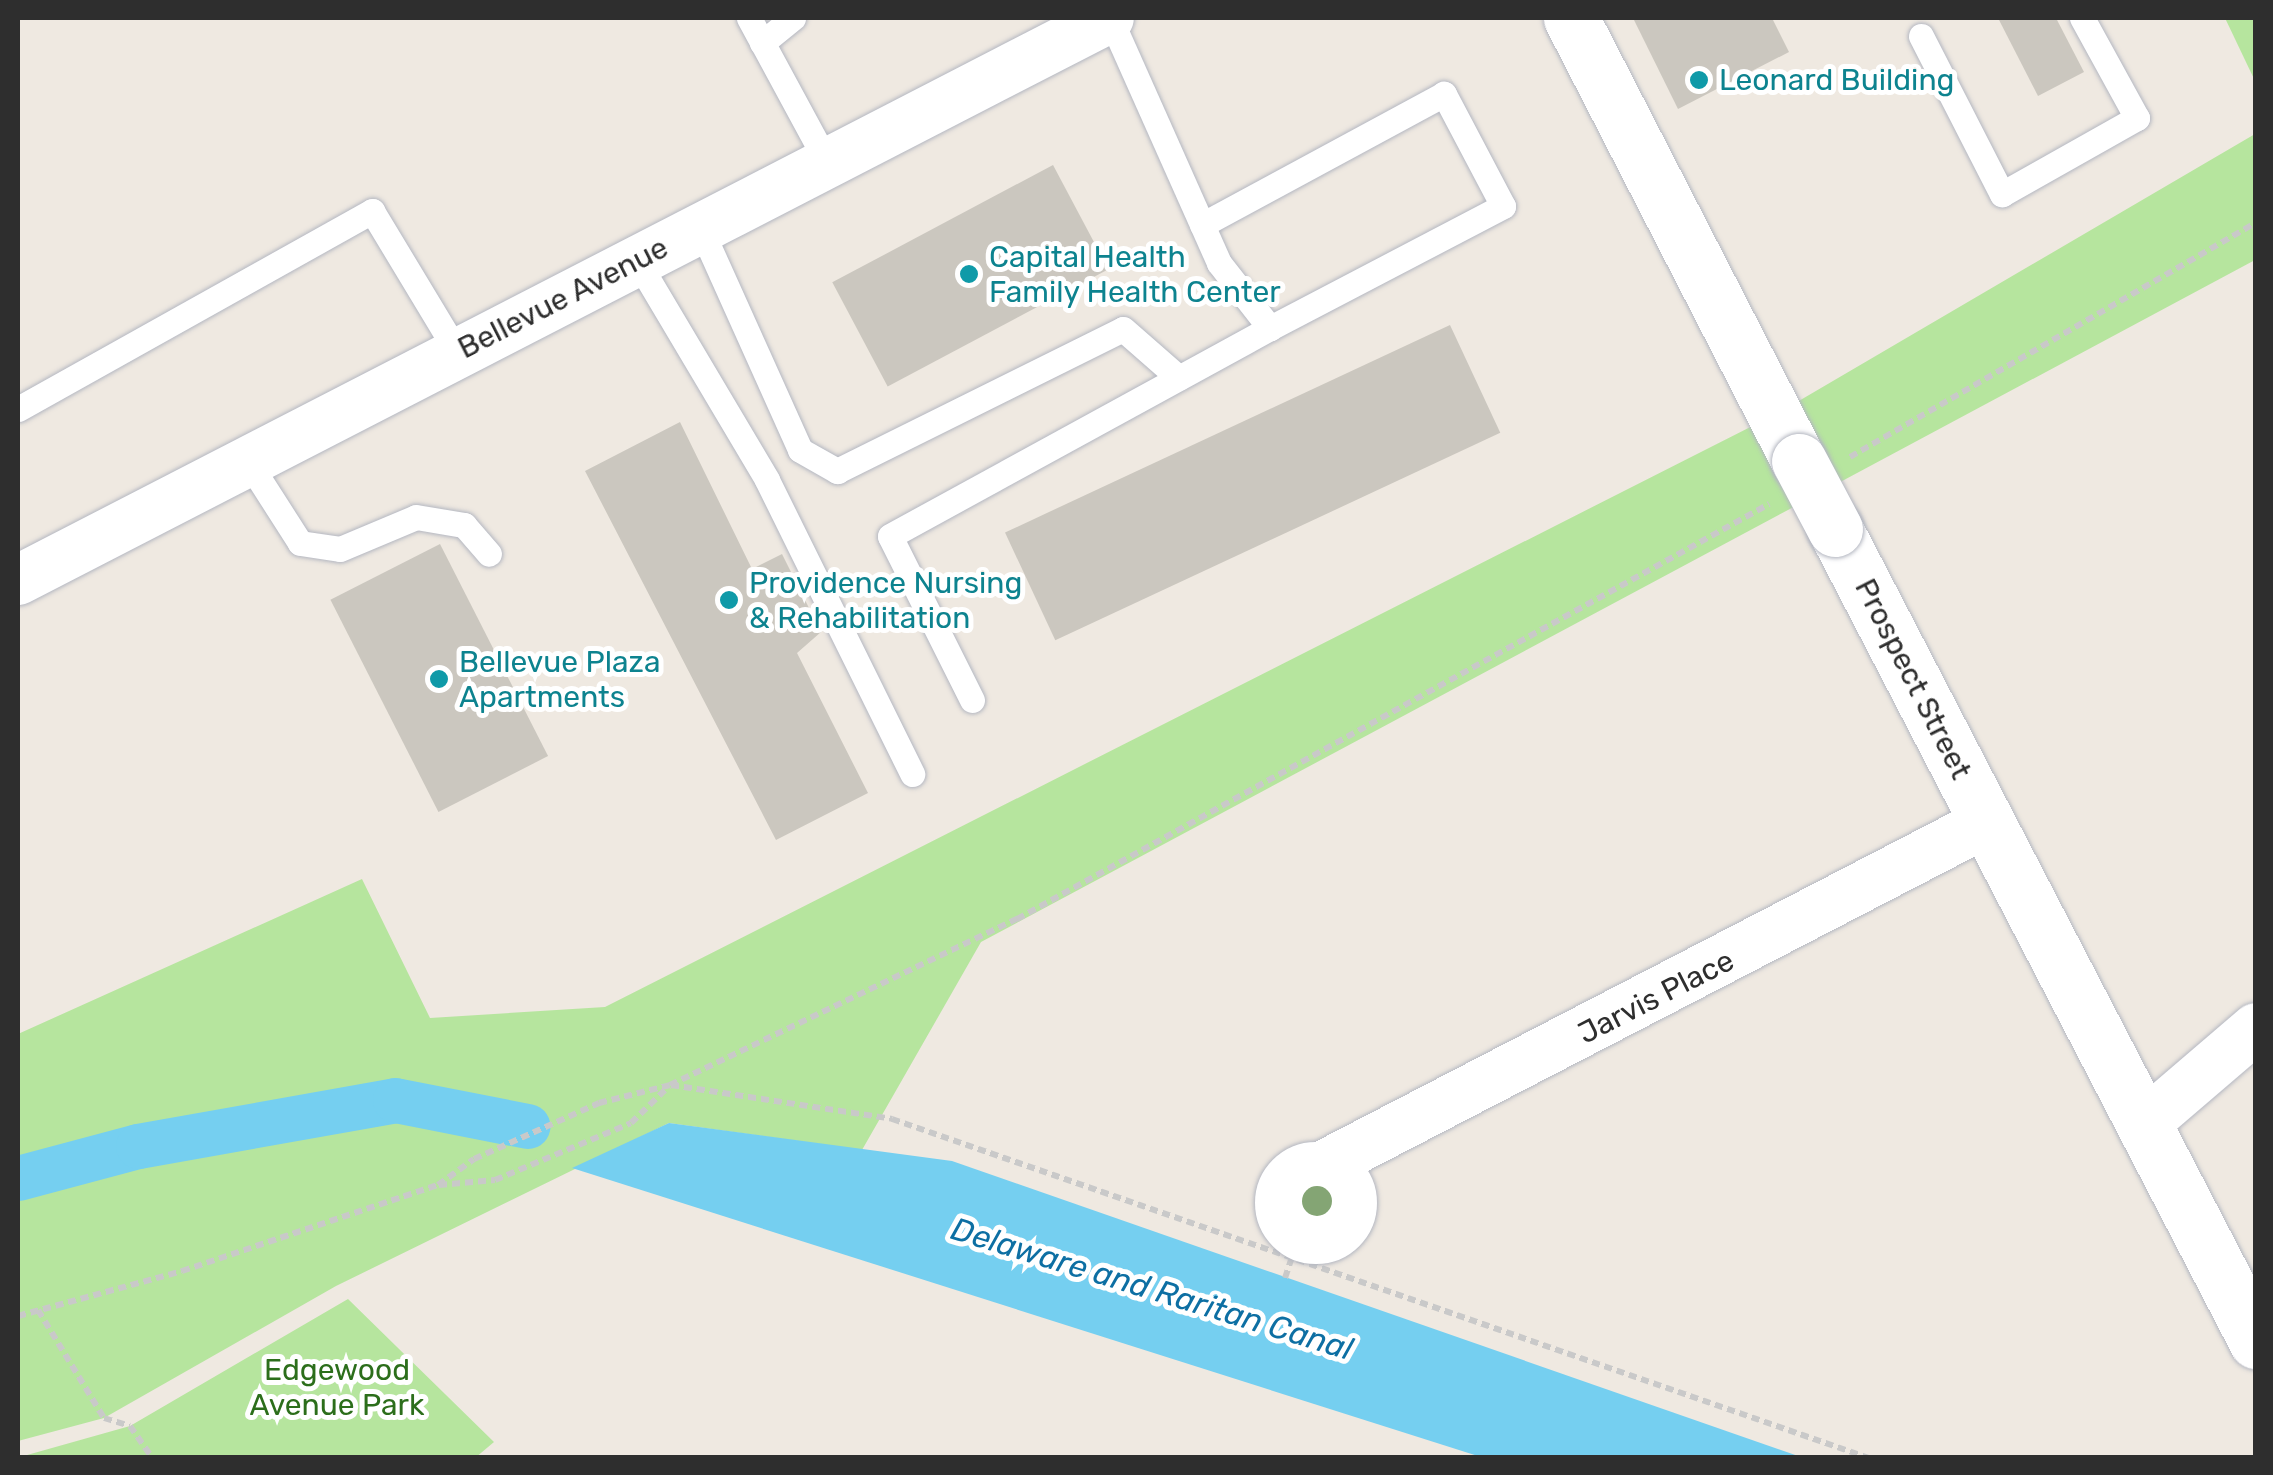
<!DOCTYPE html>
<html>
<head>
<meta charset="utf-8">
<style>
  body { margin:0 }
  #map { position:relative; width:2273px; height:1475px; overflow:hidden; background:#efe9e1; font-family:Rubik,sans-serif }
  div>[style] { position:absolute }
  .green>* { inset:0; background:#b6e59e }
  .water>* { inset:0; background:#75cff0 }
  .canal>* { height:45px; margin:-22.5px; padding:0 22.5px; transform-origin:22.5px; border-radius:22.5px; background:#75cff0 }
  .building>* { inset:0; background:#cbc7bf; transform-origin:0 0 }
  .path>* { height:6px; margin-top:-3px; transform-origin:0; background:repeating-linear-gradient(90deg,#c9c9c9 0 8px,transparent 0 13px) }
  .roads { filter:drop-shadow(0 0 2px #b4b7c1) drop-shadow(0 0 2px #b4b7c1) }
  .lane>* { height:25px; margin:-12.5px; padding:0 12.5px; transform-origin:12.5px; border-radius:12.5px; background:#fff }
  .street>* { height:50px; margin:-25px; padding:0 25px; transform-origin:25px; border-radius:25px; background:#fff }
  .street>.ring { margin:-25px; padding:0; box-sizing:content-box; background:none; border:50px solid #fff; border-radius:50% }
  .secondary>* { height:55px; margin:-27.5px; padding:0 27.5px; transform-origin:27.5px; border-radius:27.5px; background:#fff }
  .bridges { filter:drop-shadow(0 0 2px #b4b7c1) drop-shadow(0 0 2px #b4b7c1) }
  .secondary-bridge>* { height:55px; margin:-27.5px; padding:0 27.5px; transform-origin:27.5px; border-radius:27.5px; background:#fff }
  .trees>* { width:30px; height:30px; margin:-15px; border-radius:50%; background:#84a574 }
  .dots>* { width:28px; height:28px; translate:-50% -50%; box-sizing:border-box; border:5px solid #fff; border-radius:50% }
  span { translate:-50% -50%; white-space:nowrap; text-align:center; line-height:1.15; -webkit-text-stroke:10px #fff; paint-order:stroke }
  .culture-label { font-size:30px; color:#0d838f }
  .left { translate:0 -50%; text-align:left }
  .street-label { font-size:30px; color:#2e2e2e }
  .park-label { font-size:30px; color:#2c6e1b }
  .water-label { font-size:32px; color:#0d6fa3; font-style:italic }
  .frame { position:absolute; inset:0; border:20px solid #2e2e2e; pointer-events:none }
</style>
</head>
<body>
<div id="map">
  <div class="green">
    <i style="clip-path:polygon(2225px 18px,2255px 18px,2255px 81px)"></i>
    <i style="clip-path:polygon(2255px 134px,2255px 260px,981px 942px,862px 1150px,669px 1123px,336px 1286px,104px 1418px,18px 1441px,18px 1034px,362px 879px,430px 1018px,605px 1007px,1780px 412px)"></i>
    <i style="clip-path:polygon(348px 1299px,494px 1442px,475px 1458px,20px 1457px,130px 1426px)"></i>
  </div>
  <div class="water">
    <i style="clip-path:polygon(669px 1123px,952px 1161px,1801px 1457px,1481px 1457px,572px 1168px)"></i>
  </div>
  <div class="canal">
    <i style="left:18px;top:1178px;width:124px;rotate:-14.9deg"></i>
    <i style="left:138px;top:1146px;width:261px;rotate:-10.1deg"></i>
    <i style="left:395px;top:1100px;width:135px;rotate:11.1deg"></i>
  </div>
  <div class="building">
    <i style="clip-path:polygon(1633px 18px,1772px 18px,1789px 52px,1678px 109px)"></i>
    <i style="clip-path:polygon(1998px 18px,2056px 18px,2084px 72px,2038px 96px)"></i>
    <i style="left:1053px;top:165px;width:118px;height:250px;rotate:62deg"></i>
    <i style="left:1450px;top:325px;width:119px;height:491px;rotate:65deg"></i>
    <i style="clip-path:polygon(680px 422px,752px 569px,782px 554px,821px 632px,797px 653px,868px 793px,776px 840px,585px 471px)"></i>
    <i style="left:440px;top:544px;width:238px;height:123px;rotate:63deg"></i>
  </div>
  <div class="path">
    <i style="left:1850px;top:457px;width:469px;rotate:-30deg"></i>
    <i style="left:671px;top:1085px;width:224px;rotate:8.7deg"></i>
    <i style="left:892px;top:1119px;width:1034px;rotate:19.14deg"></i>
    <i style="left:439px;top:1185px;width:56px;rotate:-5.1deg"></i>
    <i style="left:495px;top:1180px;width:147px;rotate:-22.7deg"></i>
    <i style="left:631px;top:1123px;width:53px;rotate:-44.2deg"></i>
    <i style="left:1285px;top:1278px;width:44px;rotate:-71.6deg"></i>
    <i style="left:38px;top:1310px;width:127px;rotate:58.6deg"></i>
    <i style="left:104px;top:1418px;width:27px;rotate:17deg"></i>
    <i style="left:130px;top:1426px;width:39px;rotate:55deg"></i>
    <i style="left:18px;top:1316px;width:170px;rotate:-15.3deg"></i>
    <i style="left:182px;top:1271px;width:270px;rotate:-18.6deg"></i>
    <i style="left:438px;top:1185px;width:44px;rotate:-35.8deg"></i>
    <i style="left:474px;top:1159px;width:137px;rotate:-24.1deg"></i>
    <i style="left:599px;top:1103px;width:73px;rotate:-14.2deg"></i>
    <i style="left:670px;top:1085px;width:385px;rotate:-25.6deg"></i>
    <i style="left:1017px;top:919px;width:859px;rotate:-28.89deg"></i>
  </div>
  <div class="roads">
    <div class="lane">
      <i style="left:749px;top:18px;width:166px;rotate:61.6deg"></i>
      <i style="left:1110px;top:18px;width:268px;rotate:66deg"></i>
      <i style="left:1219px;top:263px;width:83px;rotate:51.9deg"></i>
      <i style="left:1270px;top:328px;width:263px;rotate:-27.6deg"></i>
      <i style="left:1503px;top:206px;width:127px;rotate:-117.8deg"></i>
      <i style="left:1444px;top:94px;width:275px;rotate:151.6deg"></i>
      <i style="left:1921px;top:36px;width:178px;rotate:62.9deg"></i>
      <i style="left:2002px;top:194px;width:155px;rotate:-29.4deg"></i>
      <i style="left:2137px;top:118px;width:114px;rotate:-118.8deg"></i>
      <i style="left:762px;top:43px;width:40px;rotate:-39deg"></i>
      <i style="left:700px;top:227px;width:244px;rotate:65.8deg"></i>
      <i style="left:800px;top:450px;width:43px;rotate:29.6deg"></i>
      <i style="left:837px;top:471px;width:319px;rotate:-26.4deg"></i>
      <i style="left:1123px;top:329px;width:74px;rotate:41.2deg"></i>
      <i style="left:636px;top:259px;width:257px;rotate:59.3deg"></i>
      <i style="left:767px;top:480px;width:328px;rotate:63.7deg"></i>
      <i style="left:18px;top:409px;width:406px;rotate:-29.2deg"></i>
      <i style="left:372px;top:211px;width:165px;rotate:58.9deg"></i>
      <i style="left:247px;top:460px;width:98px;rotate:57.4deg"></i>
      <i style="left:300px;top:543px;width:40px;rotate:8.5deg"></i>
      <i style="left:340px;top:549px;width:82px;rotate:-22.8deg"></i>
      <i style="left:416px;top:517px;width:49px;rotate:9.5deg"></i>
      <i style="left:464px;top:525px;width:38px;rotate:49deg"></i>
      <i style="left:972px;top:700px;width:183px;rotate:-116.6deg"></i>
      <i style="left:890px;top:536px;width:433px;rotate:-28.7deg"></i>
    </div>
    <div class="street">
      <i style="left:18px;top:580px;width:1227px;rotate:-27.25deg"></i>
      <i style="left:2143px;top:1125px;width:149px;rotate:-40.6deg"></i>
      <i class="ring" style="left:1280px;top:1167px;width:22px;height:22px"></i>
      <i style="left:1321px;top:1167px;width:750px;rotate:-27.38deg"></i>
    </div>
    <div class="secondary">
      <i style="left:1571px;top:18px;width:498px;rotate:62.8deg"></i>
      <i style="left:1835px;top:529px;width:915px;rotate:62.59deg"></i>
    </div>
  </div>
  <div class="bridges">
    <div class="secondary-bridge">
      <i style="left:1799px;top:461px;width:77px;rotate:62.1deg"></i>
    </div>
  </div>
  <div class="trees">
    <i style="left:1317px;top:1201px"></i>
  </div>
  <div class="dots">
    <i style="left:1699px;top:80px;background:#0f9aa8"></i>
    <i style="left:969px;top:274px;background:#0f9aa8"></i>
    <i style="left:729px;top:600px;background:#0f9aa8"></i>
    <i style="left:439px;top:679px;background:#0f9aa8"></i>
  </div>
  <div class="culture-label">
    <span class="left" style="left:1719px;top:80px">Leonard Building</span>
    <span class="left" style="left:989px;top:274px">Capital Health<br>Family Health Center</span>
    <span class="left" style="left:749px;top:600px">Providence Nursing<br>&amp; Rehabilitation</span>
    <span class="left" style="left:459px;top:679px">Bellevue Plaza<br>Apartments</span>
  </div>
  <div class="street-label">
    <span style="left:563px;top:298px;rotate:-27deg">Bellevue Avenue</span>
    <span style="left:1913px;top:679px;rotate:63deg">Prospect Street</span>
    <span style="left:1656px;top:997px;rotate:-27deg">Jarvis Place</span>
  </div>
  <div class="park-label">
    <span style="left:337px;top:1387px">Edgewood<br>Avenue Park</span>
  </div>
  <div class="water-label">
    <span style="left:1152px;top:1289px;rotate:17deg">Delaware and Raritan Canal</span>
  </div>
  <div class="frame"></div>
</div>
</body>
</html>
